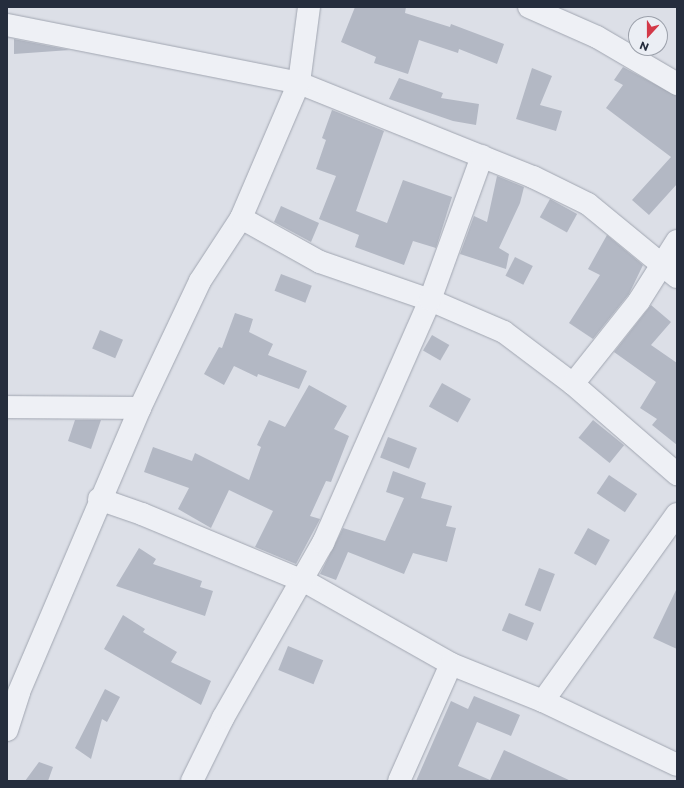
<!DOCTYPE html>
<html>
<head>
<meta charset="utf-8">
<style>
  body { margin:0 }
  #map { position:relative; width:684px; height:788px; overflow:hidden; background:#dcdfe7; font-family:Montserrat,sans-serif }
  div>[style] { position:absolute }
  .building>* { inset:0; background:#b3b8c4; transform-origin:0 0 }
  .roads { filter:drop-shadow(0 0 1px #a1a6b1) drop-shadow(0 0 1px #a1a6b1) }
  .street>* { height:22px; margin:-11px; padding:0 11px; transform-origin:11px; border-radius:11px; background:#eef0f5 }
  span { translate:-50% -50%; white-space:nowrap; text-align:center; line-height:1.15; -webkit-text-stroke:3.5px #ebeef4; paint-order:stroke }
  .frame { position:absolute; inset:0; border:8px solid #252d3d; pointer-events:none }
  .north { position:absolute; left:628px; top:16px; width:40px; height:40px; box-sizing:border-box; background:#ebeef4; border:1px solid #9ca1ab; border-radius:50%; rotate:201deg; font-size:11px; font-weight:700; line-height:16px; text-align:center; color:#252d3d }
  .north::after { content:''; display:block; margin:auto; width:14px; height:18px; background:#d33948; clip-path:polygon(50% 0,100% 100%,50% 72%,0 100%) }
</style>
</head>
<body>
<div id="map">
  <div class="building">
    <i style="clip-path:polygon(355px 7px,406px 7px,405px 13px,450px 27px,451px 24px,504px 44px,497px 64px,459px 49px,458px 53px,419px 40px,408px 74px,374px 63px,376px 57px,341px 42px)"></i>
    <i style="clip-path:polygon(14px 39px,70px 50px,14px 54px)"></i>
    <i style="clip-path:polygon(623px 67px,677px 96px,677px 184px,649px 215px,632px 200px,671px 157px,606px 108px,623px 85px,614px 80px)"></i>
    <i style="clip-path:polygon(532px 68px,552px 76px,540px 105px,562px 111px,556px 131px,516px 119px)"></i>
    <i style="clip-path:polygon(399px 78px,443px 93px,441px 98px,479px 104px,476px 125px,453px 121px,389px 99px)"></i>
    <i style="clip-path:polygon(332px 110px,384px 131px,356px 211px,387px 223px,403px 180px,452px 197px,436px 248px,413px 241px,404px 265px,355px 247px,359px 235px,319px 219px,336px 176px,316px 169px,326px 140px,322px 138px)"></i>
    <i style="clip-path:polygon(497px 176px,524px 187px,520px 203px,499px 248px,509px 254px,506px 269px,460px 254px,474px 216px,487px 222px)"></i>
    <i style="left:550px;top:199px;width:31px;height:21px;rotate:29deg"></i>
    <i style="clip-path:polygon(281px 206px,319px 223px,311px 242px,274px 222px)"></i>
    <i style="clip-path:polygon(607px 235px,643px 265px,629px 294px,593px 339px,569px 323px,600px 275px,588px 269px)"></i>
    <i style="left:515px;top:257px;width:20px;height:21px;rotate:27deg"></i>
    <i style="left:281px;top:274px;width:33px;height:18px;rotate:21deg"></i>
    <i style="clip-path:polygon(651px 305px,671px 322px,651px 345px,677px 363px,677px 445px,652px 425px,657px 419px,640px 408px,656px 382px,614px 352px)"></i>
    <i style="clip-path:polygon(235px 313px,253px 319px,249px 332px,273px 344px,268px 355px,307px 371px,299px 389px,258px 374px,257px 377px,234px 366px,224px 385px,204px 374px,219px 347px,222px 348px)"></i>
    <i style="left:100px;top:330px;width:25px;height:20px;rotate:23deg"></i>
    <i style="left:432px;top:335px;width:20px;height:18px;rotate:30deg"></i>
    <i style="left:442px;top:383px;width:33px;height:27px;rotate:29deg"></i>
    <i style="clip-path:polygon(309px 385px,347px 406px,334px 429px,349px 436px,331px 482px,326px 481px,310px 516px,320px 519px,296px 564px,255px 547px,273px 511px,229px 490px,211px 528px,178px 509px,189px 488px,144px 472px,153px 447px,192px 461px,195px 453px,249px 480px,261px 447px,257px 445px,269px 420px,285px 427px)"></i>
    <i style="clip-path:polygon(75px 420px,101px 420px,91px 449px,68px 441px)"></i>
    <i style="left:593px;top:420px;width:40px;height:23px;rotate:39deg"></i>
    <i style="left:388px;top:437px;width:31px;height:22px;rotate:21deg"></i>
    <i style="clip-path:polygon(393px 471px,426px 483px,421px 498px,452px 506px,446px 526px,456px 528px,447px 562px,413px 553px,404px 574px,348px 552px,336px 580px,320px 574px,343px 528px,385px 541px,404px 498px,386px 492px)"></i>
    <i style="left:609px;top:475px;width:34px;height:22px;rotate:34deg"></i>
    <i style="left:588px;top:528px;width:25px;height:29px;rotate:29deg"></i>
    <i style="clip-path:polygon(139px 548px,156px 559px,153px 564px,202px 581px,200px 587px,213px 591px,205px 616px,116px 586px)"></i>
    <i style="left:539px;top:568px;width:17px;height:40px;rotate:21deg"></i>
    <i style="clip-path:polygon(677px 588px,677px 649px,653px 638px)"></i>
    <i style="left:509px;top:613px;width:27px;height:19px;rotate:22deg"></i>
    <i style="clip-path:polygon(123px 615px,145px 629px,143px 632px,177px 652px,171px 662px,211px 681px,201px 705px,104px 649px)"></i>
    <i style="left:288px;top:646px;width:38px;height:26px;rotate:22deg"></i>
    <i style="clip-path:polygon(105px 689px,120px 697px,107px 722px,102px 719px,91px 759px,75px 748px)"></i>
    <i style="clip-path:polygon(474px 696px,520px 715px,511px 736px,477px 722px,458px 766px,490px 780px,504px 750px,571px 781px,416px 781px,451px 701px,468px 709px)"></i>
    <i style="clip-path:polygon(39px 762px,53px 767px,48px 781px,25px 781px)"></i>
  </div>
  <div class="roads">
    <div class="street">
      <i style="left:529px;top:7px;width:74px;rotate:23.8deg"></i>
      <i style="left:597px;top:37px;width:93px;rotate:30.4deg"></i>
      <i style="left:7px;top:25px;width:298px;rotate:11.2deg"></i>
      <i style="left:299px;top:83px;width:252px;rotate:21.9deg"></i>
      <i style="left:533px;top:177px;width:61px;rotate:26.1deg"></i>
      <i style="left:588px;top:204px;width:115px;rotate:39.4deg"></i>
      <i style="left:241px;top:218px;width:90px;rotate:29.1deg"></i>
      <i style="left:320px;top:262px;width:116px;rotate:19.1deg"></i>
      <i style="left:430px;top:300px;width:81px;rotate:23.4deg"></i>
      <i style="left:504px;top:332px;width:86px;rotate:37deg"></i>
      <i style="left:573px;top:384px;width:138px;rotate:40.9deg"></i>
      <i style="left:573px;top:384px;width:106px;rotate:-51.5deg"></i>
      <i style="left:639px;top:301px;width:71px;rotate:-57.7deg"></i>
      <i style="left:7px;top:407px;width:133px;rotate:0.4deg"></i>
      <i style="left:99px;top:499px;width:46px;rotate:19.2deg"></i>
      <i style="left:142px;top:514px;width:180px;rotate:22.6deg"></i>
      <i style="left:308px;top:583px;width:164px;rotate:29.5deg"></i>
      <i style="left:451px;top:664px;width:99px;rotate:21.9deg"></i>
      <i style="left:543px;top:701px;width:148px;rotate:25.5deg"></i>
      <i style="left:543px;top:701px;width:230px;rotate:-54.4deg"></i>
      <i style="left:7px;top:730px;width:40px;rotate:-72deg"></i>
      <i style="left:19px;top:692px;width:309px;rotate:-66.9deg"></i>
      <i style="left:140px;top:408px;width:140px;rotate:-64.7deg"></i>
      <i style="left:200px;top:281px;width:75px;rotate:-56.9deg"></i>
      <i style="left:241px;top:218px;width:147px;rotate:-66.8deg"></i>
      <i style="left:299px;top:83px;width:77px;rotate:-82.5deg"></i>
      <i style="left:192px;top:781px;width:70px;rotate:-63.8deg"></i>
      <i style="left:223px;top:718px;width:202px;rotate:-60.3deg"></i>
      <i style="left:323px;top:543px;width:266px;rotate:-66.2deg"></i>
      <i style="left:430px;top:300px;width:153px;rotate:-70.1deg"></i>
      <i style="left:399px;top:781px;width:128px;rotate:-66deg"></i>
    </div>
  </div>
  <div class="frame"></div>
  <div class="north">N</div>
</div>
</body>
</html>
